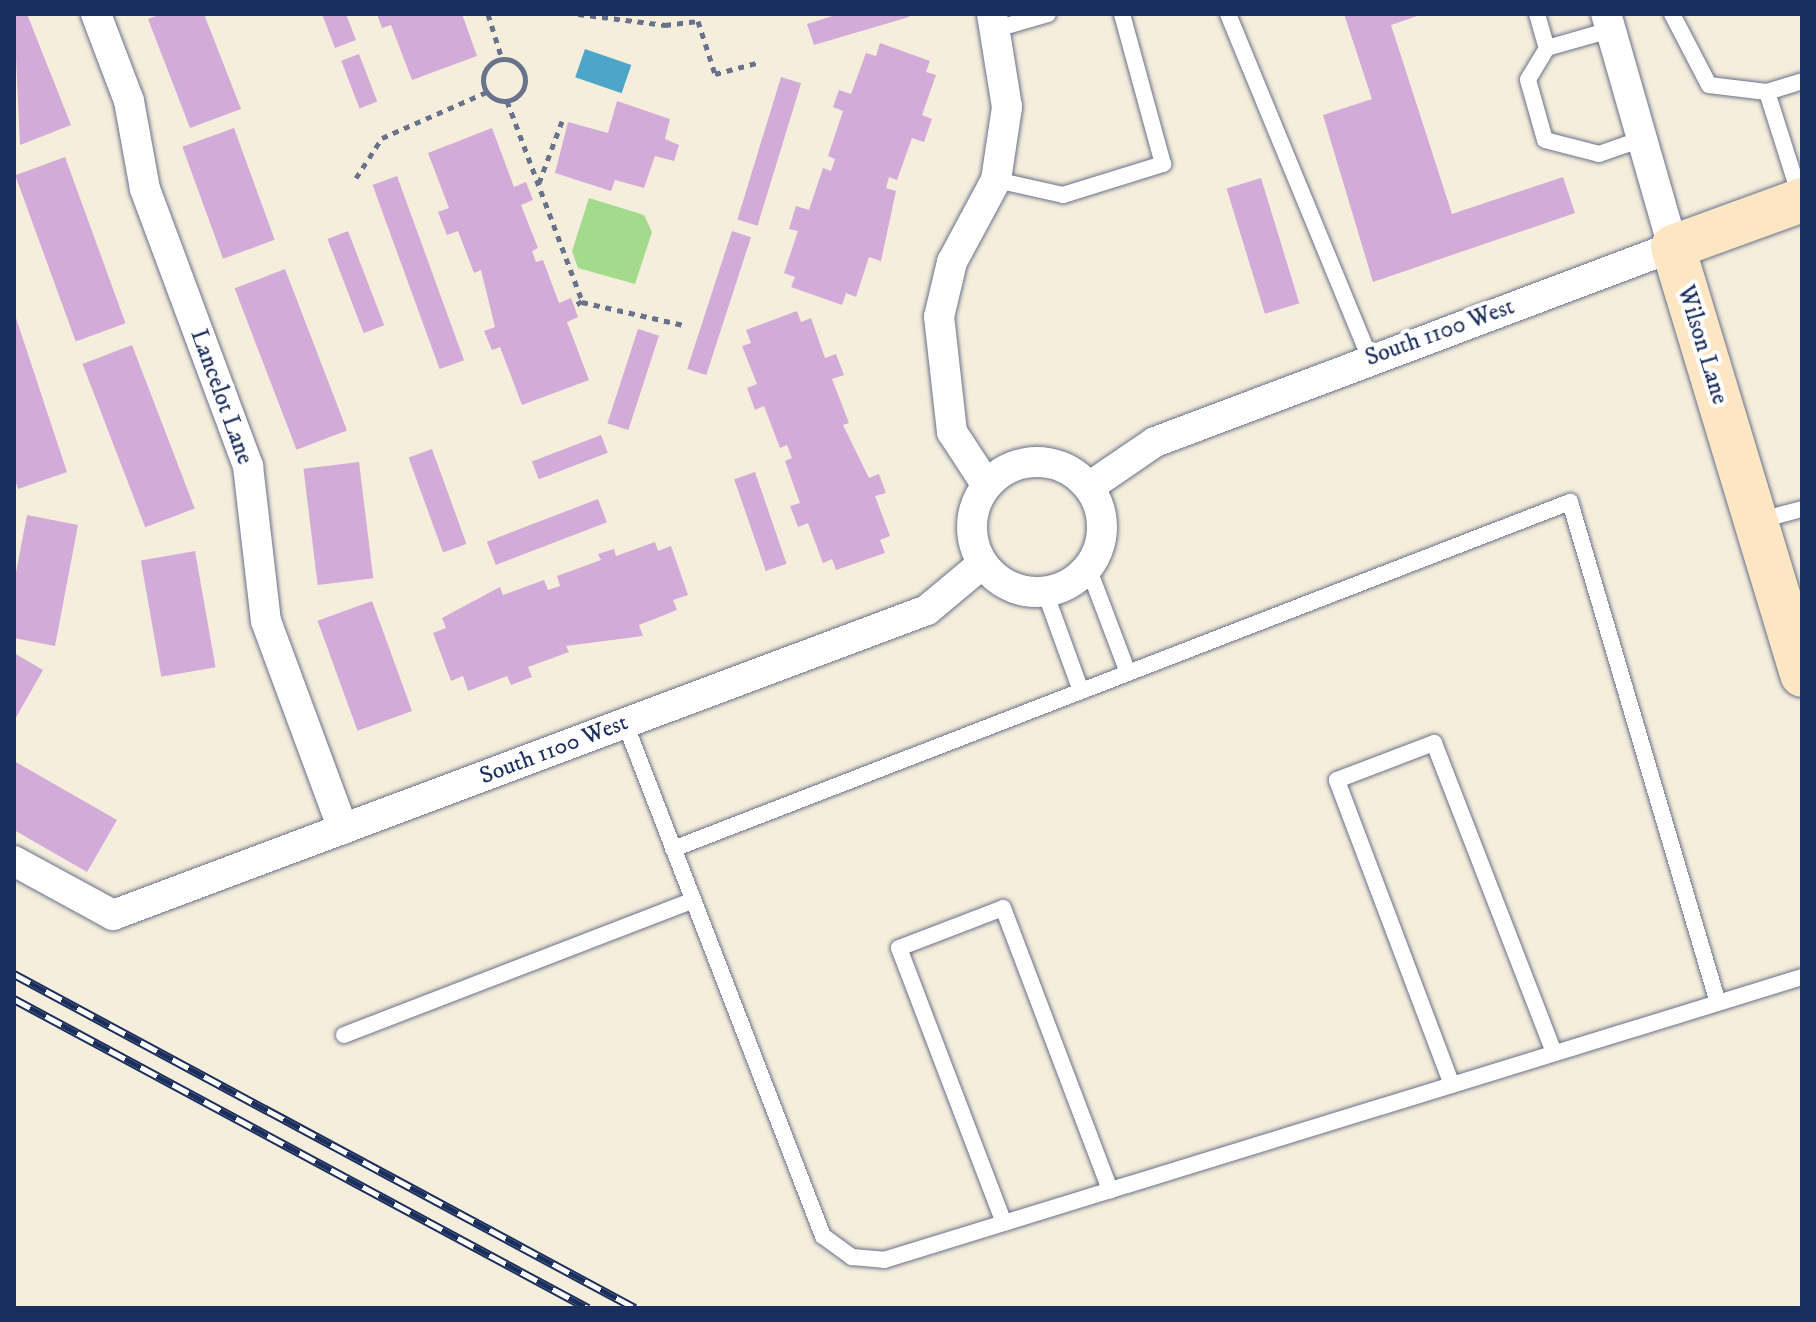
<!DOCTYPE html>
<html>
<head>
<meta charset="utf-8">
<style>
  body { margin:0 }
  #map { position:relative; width:1816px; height:1322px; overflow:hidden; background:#f6eedc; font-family:"IM FELL DW Pica",serif }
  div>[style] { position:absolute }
  .green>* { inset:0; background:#a3da8b }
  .water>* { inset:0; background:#4da6ca; transform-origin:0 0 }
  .building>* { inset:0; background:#d2abd9; transform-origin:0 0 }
  .path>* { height:5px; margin-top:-2.5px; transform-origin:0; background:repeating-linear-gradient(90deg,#68728a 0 6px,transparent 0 12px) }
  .path>.ring { margin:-2.5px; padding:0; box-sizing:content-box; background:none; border:5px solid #68728a; border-radius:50% }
  .roads { filter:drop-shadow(0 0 2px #68728a) drop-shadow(0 0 2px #68728a) }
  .lane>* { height:16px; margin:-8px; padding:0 8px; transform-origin:8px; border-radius:8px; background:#fff }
  .street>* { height:30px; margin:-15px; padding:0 15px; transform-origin:15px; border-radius:15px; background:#fff }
  .street>.ring { margin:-15px; padding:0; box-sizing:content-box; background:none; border:30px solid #fff; border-radius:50% }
  .secondary>* { height:44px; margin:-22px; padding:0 22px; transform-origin:22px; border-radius:22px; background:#fce6c4 }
  .rail>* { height:9px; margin-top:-4.5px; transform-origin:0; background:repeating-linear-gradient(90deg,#fff 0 18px,#1b2f5e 0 36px); box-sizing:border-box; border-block:2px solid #1b2f5e }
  span { translate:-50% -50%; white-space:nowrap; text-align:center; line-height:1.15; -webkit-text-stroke:8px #fff; paint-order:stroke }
  .street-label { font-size:24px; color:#1b2f5e }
  .frame { position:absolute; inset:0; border:16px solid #1b2f5e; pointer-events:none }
</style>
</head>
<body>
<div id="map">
  <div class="green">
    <i style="clip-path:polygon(589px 198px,644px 215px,652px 232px,635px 284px,578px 268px,572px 251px)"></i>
  </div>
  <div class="water">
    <i style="left:585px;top:49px;width:49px;height:30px;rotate:19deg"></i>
  </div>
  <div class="building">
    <i style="clip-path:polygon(14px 14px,27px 14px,71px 125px,20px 145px)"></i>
    <i style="clip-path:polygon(161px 14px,204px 14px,241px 109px,190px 128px,148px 19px)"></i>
    <i style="clip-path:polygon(322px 14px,346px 14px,356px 40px,335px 48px)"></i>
    <i style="clip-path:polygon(377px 14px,462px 14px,477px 56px,412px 80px,391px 25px,382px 28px)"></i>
    <i style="clip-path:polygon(839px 14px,908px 14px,909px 17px,814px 45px,807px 24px)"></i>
    <i style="clip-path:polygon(1344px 14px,1423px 14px,1391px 25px,1452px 214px,1563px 177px,1575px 213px,1373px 282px,1323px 115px,1372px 99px)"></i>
    <i style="clip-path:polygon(880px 43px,930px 61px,926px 72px,936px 75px,922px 115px,932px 119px,924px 142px,912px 138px,897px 180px,889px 177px,886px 188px,896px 191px,881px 261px,869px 257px,856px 297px,846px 293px,842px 305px,791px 287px,795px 277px,784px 273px,798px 231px,789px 229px,796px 206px,809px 210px,823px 168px,831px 171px,835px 159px,828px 156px,843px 111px,833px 107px,839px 90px,851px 94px,866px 53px,876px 56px)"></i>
    <i style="left:359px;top:54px;width:51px;height:19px;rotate:69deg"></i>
    <i style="left:781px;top:77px;width:21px;height:149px;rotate:17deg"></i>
    <i style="clip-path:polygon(617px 101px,670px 119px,665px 139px,679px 145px,674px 161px,655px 156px,644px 188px,615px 180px,611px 191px,555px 173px,568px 122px,608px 133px)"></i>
    <i style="left:234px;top:128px;width:119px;height:55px;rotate:70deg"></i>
    <i style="clip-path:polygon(492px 128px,514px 187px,526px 182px,533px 200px,521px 205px,538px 248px,532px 251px,536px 262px,543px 260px,559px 303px,571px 298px,578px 317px,567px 322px,589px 380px,522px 405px,500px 347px,492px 350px,484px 331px,495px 327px,481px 270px,474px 273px,458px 231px,447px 235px,438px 212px,449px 208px,428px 153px)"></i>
    <i style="left:65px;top:157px;width:177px;height:53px;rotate:70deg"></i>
    <i style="left:397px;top:176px;width:196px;height:26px;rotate:70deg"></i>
    <i style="left:1261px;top:178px;width:131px;height:36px;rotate:73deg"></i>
    <i style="left:348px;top:231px;width:101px;height:22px;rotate:69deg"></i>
    <i style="left:732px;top:231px;width:20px;height:145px;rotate:18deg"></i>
    <i style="left:285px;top:269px;width:173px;height:54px;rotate:69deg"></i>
    <i style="clip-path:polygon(797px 311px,801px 322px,811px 318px,825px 358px,836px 354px,844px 375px,832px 379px,849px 423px,843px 425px,869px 478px,879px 474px,886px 493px,875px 496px,890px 536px,880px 540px,885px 553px,836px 570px,832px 559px,823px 563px,808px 523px,798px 527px,790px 506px,800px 503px,785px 461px,792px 458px,787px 445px,780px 448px,764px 406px,755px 410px,747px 388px,757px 384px,742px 346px,751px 343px,746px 330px)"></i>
    <i style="clip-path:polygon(14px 312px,67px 472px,18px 489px,14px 476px)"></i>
    <i style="left:638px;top:329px;width:22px;height:99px;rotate:18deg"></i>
    <i style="left:132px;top:345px;width:175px;height:53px;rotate:69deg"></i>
    <i style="left:601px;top:435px;width:19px;height:74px;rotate:69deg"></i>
    <i style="left:432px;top:449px;width:101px;height:25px;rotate:70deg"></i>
    <i style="left:359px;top:462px;width:117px;height:56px;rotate:83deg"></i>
    <i style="left:755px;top:472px;width:97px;height:22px;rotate:71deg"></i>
    <i style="left:598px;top:499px;width:25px;height:119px;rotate:69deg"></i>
    <i style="clip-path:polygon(27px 515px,78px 525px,55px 646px,14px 638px,14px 583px)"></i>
    <i style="clip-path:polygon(655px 542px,658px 551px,671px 546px,688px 595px,673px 600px,677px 610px,639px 625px,643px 636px,566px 646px,569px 652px,528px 667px,532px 677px,511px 685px,507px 676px,468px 691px,463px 676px,451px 681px,433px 633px,446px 628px,442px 618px,500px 587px,503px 595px,544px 580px,548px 590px,560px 586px,557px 576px,601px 560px,598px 554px,614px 549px,616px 556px)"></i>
    <i style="left:195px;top:551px;width:118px;height:55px;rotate:80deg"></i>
    <i style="left:372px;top:601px;width:117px;height:58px;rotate:70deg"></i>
    <i style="clip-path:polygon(14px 653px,43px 670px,14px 721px)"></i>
    <i style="clip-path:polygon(14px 761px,117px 820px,87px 872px,14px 830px)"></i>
  </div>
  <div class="path">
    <i style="left:488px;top:14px;width:47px;rotate:72.7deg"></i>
    <i style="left:578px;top:14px;width:88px;rotate:7.2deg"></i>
    <i style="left:665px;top:25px;width:33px;rotate:-7deg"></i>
    <i style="left:698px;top:21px;width:56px;rotate:72.2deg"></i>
    <i style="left:715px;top:74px;width:47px;rotate:-14.9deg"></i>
    <i class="ring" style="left:483px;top:59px;width:37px;height:37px"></i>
    <i style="left:507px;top:101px;width:214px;rotate:69.4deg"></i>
    <i style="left:582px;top:301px;width:9px;rotate:148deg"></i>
    <i style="left:356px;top:178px;width:48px;rotate:-57deg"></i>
    <i style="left:382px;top:138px;width:115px;rotate:-23.7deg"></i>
    <i style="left:539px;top:183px;width:66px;rotate:-69.6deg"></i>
    <i style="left:582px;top:302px;width:104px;rotate:12.8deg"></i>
  </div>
  <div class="roads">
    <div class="lane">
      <i style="left:1228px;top:14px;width:372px;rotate:67.6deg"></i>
      <i style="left:1537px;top:14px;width:35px;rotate:74deg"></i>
      <i style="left:1672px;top:14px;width:80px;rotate:62.5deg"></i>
      <i style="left:1709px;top:85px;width:58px;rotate:6.9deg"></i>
      <i style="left:1767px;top:92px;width:112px;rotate:72.4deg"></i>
      <i style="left:996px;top:29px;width:54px;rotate:-16.1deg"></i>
      <i style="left:1610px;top:30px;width:66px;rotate:164.1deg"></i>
      <i style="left:1547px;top:48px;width:37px;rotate:121deg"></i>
      <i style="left:1528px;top:80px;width:62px;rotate:74.2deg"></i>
      <i style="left:1545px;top:140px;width:56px;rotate:14.5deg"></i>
      <i style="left:1599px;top:154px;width:46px;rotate:-19.2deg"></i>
      <i style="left:1767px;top:92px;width:37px;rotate:-17deg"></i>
      <i style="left:996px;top:180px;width:69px;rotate:12.6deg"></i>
      <i style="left:1063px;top:195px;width:105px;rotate:-17.2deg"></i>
      <i style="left:1163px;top:164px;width:156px;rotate:-105.3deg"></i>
      <i style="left:1757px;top:521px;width:47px;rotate:-14.9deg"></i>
      <i style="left:1088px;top:567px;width:113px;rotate:69.3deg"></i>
      <i style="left:1045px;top:592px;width:105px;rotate:70deg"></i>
      <i style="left:625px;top:723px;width:550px;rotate:68.9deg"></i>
      <i style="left:823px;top:1236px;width:36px;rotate:36deg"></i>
      <i style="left:852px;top:1257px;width:32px;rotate:5deg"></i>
      <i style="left:884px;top:1260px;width:961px;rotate:-17.13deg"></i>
      <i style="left:673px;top:849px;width:962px;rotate:-21.15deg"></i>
      <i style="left:1570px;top:502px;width:522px;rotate:73.54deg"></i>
      <i style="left:344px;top:1035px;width:374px;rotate:-21.1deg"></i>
      <i style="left:1452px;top:1085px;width:326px;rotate:-110.7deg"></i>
      <i style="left:1337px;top:780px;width:104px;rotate:-20.9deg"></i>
      <i style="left:1434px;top:743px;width:332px;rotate:68.8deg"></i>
      <i style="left:1004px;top:1223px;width:294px;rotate:-110.9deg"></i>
      <i style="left:899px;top:948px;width:111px;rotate:-21deg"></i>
      <i style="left:1003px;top:908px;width:302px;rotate:69.2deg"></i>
    </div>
    <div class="street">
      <i style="left:96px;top:14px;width:93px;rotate:69.2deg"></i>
      <i style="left:129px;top:101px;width:89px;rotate:79.7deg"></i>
      <i style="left:145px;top:189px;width:296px;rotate:69.6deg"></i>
      <i style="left:248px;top:466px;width:156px;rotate:83.4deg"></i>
      <i style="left:266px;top:621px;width:222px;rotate:69.7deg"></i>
      <i class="ring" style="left:972px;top:462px;width:100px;height:100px"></i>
      <i style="left:986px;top:484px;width:62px;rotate:-123.2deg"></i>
      <i style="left:952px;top:432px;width:116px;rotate:-96.4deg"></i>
      <i style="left:939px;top:317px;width:57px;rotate:-76.7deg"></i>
      <i style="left:952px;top:262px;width:93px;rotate:-61.8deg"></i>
      <i style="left:996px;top:180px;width:74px;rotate:-81.4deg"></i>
      <i style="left:1007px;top:107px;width:94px;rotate:-99.2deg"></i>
      <i style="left:1089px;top:487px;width:80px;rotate:-34.3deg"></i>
      <i style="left:1155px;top:442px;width:553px;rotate:-20.63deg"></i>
      <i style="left:1673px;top:247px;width:242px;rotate:-106deg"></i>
      <i style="left:14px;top:861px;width:113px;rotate:28.6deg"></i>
      <i style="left:113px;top:915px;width:869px;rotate:-20.54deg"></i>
      <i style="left:927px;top:610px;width:72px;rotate:-39.9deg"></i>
    </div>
    <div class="secondary">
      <i style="left:1802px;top:200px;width:137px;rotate:160deg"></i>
      <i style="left:1673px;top:247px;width:447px;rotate:73.2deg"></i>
    </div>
  </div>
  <div class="rail">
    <i style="left:14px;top:974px;width:705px;rotate:28.27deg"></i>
    <i style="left:14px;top:999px;width:652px;rotate:28.29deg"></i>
  </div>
  <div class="street-label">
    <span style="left:1440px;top:333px;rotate:-20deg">South 1100 West</span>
    <span style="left:1702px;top:345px;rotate:73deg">Wilson Lane</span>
    <span style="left:221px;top:397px;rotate:70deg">Lancelot Lane</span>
    <span style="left:554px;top:750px;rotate:-21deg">South 1100 West</span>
  </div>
  <div class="frame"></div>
</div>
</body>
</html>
